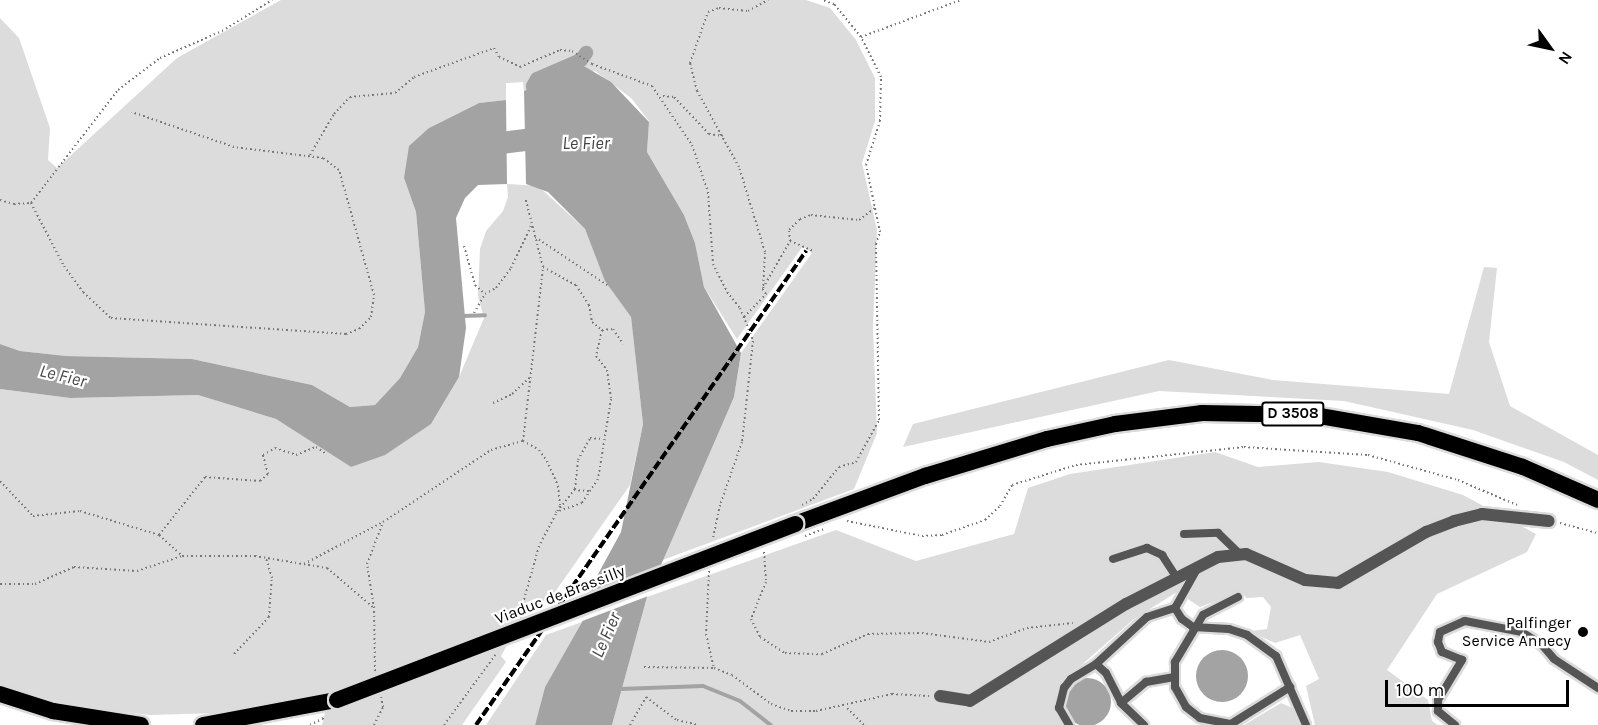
<!DOCTYPE html>
<style>
body{margin:0}
#map{position:relative;width:1598px;height:725px;overflow:hidden;background:#fff;font-family:Karla,sans-serif}
div>[style]{position:absolute}
.green>*{inset:0;background:#dcdcdc}
.water>*{inset:0;background:#a3a3a3}
.round{border-radius:50%}
.pier>*{inset:0;background:#fff}
.stream>*{height:4px;margin:-2px;padding:0 2px;transform-origin:2px;border-radius:2px;background:#a3a3a3}
.canal>*{height:14px;margin:-7px;padding:0 7px;transform-origin:7px;border-radius:7px;background:#a3a3a3}
.river>*{height:22px;margin:-11px;padding:0 11px;transform-origin:11px;border-radius:11px;background:#a3a3a3}
.path>*{height:2px;margin-top:-1px;transform-origin:0;background:repeating-linear-gradient(90deg,#777 0 1.5px,transparent 0 4.5px)}
.roads{filter:drop-shadow(2px 0 #dbdbdb) drop-shadow(-2px 0 #dbdbdb) drop-shadow(0 2px #dbdbdb) drop-shadow(0 -2px #dbdbdb)}
.service>*{height:8px;margin:-4px;padding:0 4px;transform-origin:4px;border-radius:4px;background:#555}
.minor>*{height:12px;margin:-6px;padding:0 6px;transform-origin:6px;border-radius:6px;background:#555}
.trunk>*{height:16px;margin:-8px;padding:0 8px;transform-origin:8px;border-radius:8px;background:#000}
.rail>*{height:4px;margin-top:-2px;transform-origin:0;background:repeating-linear-gradient(90deg,#000 0 9px,transparent 0 12px)}
.bridges{filter:drop-shadow(2px 0 #dbdbdb) drop-shadow(-2px 0 #dbdbdb) drop-shadow(0 2px #dbdbdb) drop-shadow(0 -2px #dbdbdb)}
.trunk-bridge>*{height:16px;margin:-8px;padding:0 8px;transform-origin:8px;border-radius:8px;background:#000}
.dots>*{width:16px;height:16px;translate:-50% -50%;box-sizing:border-box;border:3px solid #fff;border-radius:50%}
span{translate:-50% -50%;white-space:nowrap;text-align:center;line-height:1.15;-webkit-text-stroke:4.5px #fff;paint-order:stroke}
.shield-label span{padding:2px 4px;background:#fff;border:2px solid;border-radius:4px;-webkit-text-stroke-width:0}
.shield-label{font-size:15px;color:#000;font-weight:700}
.street-label{font-size:16px;color:#000}
.poi-label{font-size:16px;color:#000}
.right{translate:-100% -50%;text-align:right}
.water-label{font-size:18px;color:#444;font-style:italic}
.north{position:absolute;left:1520px;top:18px;width:60px;height:60px;-webkit-text-stroke:4px #fff;paint-order:stroke;rotate:123deg;font-size:16px;font-weight:700;line-height:24px;text-align:center;color:#000}
.north::after{content:'';display:block;margin:auto;width:21px;height:27px;background:#000;clip-path:polygon(50% 0,100% 100%,50% 72%,0 100%)}
.scale{position:absolute;left:1385px;top:680px;width:184px;height:27px;box-sizing:border-box;border:3px solid #000;border-top:0;padding-left:8px;font-size:18px;line-height:21px;white-space:nowrap;color:#000;-webkit-text-stroke:4px #fff;paint-order:stroke}
</style>
<div id="map">
<div class="green">
<i style="clip-path:polygon(281px 0,806px 0,830px 8px,856px 40px,875px 78px,875px 121px,862px 163px,877px 230px,873px 328px,877px 433px,854px 489px,660px 561px,734px 397px,741px 353px,812px 253px,803px 246px,737px 339px,704px 287px,695px 243px,684px 215px,647px 152px,649px 121px,631px 98px,595px 71px,544px 81px,524px 91px,523px 82px,506px 83px,506px 100px,479px 103px,429px 128px,404px 178px,416px 212px,425px 312px,418px 347px,400px 378px,375px 405px,350px 407px,312px 385px,192px 359px,66px 356px,20px 351px,0 344px,0 18px,19px 38px,50px 128px,48px 160px,57px 168px,177px 58px)"></i>
<i style="clip-path:polygon(507px 184px,538px 186px,585px 229px,605px 280px,631px 317px,643px 424px,630px 485px,548px 602px,533px 599px,501px 656px,506px 662px,462px 725px,322px 725px,330px 692px,254px 712px,150px 715px,72px 706px,12px 692px,0 685px,0 389px,70px 398px,198px 395px,276px 419px,351px 467px,431px 424px,459px 377px,484px 318px,478px 296px,480px 249px,486px 231px,503px 211px,508px 197px)"></i>
<i style="clip-path:polygon(1484px 267px,1497px 268px,1489px 342px,1510px 406px,1598px 455px,1598px 480px,1564px 462px,1473px 430px,1344px 401px,1159px 391px,903px 447px,913px 424px,1169px 360px,1273px 380px,1449px 394px)"></i>
<i style="clip-path:polygon(1215px 452px,1258px 467px,1319px 462px,1388px 472px,1463px 495px,1536px 534px,1527px 552px,1437px 594px,1387px 670px,1428px 700px,1432px 721px,1438px 725px,1315px 725px,1306px 686px,1319px 679px,1300px 635px,1275px 643px,1253px 633px,1250px 631px,1267px 629px,1271px 607px,1263px 597px,1246px 598px,1242px 591px,1200px 607px,1177px 592px,1134px 619px,1061px 683px,1053px 708px,1062px 725px,612px 725px,647px 597px,836px 530px,916px 561px,1014px 534px,1028px 488px,1070px 474px)"></i>
<i style="clip-path:polygon(582px 622px,545px 687px,535px 725px,486px 725px,546px 635px)"></i>
<i style="clip-path:polygon(1281px 703px,1297px 710px,1303px 725px,1244px 725px)"></i>
</div>
<div class="water">
<i style="clip-path:polygon(582px 65px,611px 82px,649px 122px,647px 152px,684px 215px,695px 243px,704px 287px,741px 353px,734px 397px,647px 597px,612px 725px,535px 725px,545px 687px,582px 622px,591px 587px,621px 532px,643px 424px,631px 317px,605px 281px,585px 229px,548px 192px,526px 184px,524px 91px)"></i>
<i style="clip-path:polygon(506px 100px,507px 184px,478px 185px,465px 198px,456px 218px,466px 328px,459px 377px,431px 424px,385px 455px,351px 467px,276px 419px,198px 395px,70px 398px,0 389px,0 344px,20px 351px,66px 356px,192px 359px,312px 385px,350px 407px,375px 405px,400px 378px,418px 347px,425px 312px,416px 212px,404px 178px,409px 146px,429px 128px,479px 103px)"></i>
<i class="round" style="left:1196px;top:650px;width:52px;height:52px"></i>
<i class="round" style="left:1063px;top:678px;width:48px;height:48px"></i>
</div>
<div class="pier">
<i style="clip-path:polygon(661px 566px,651px 595px,577px 623px,586px 595px)"></i>
</div>
<div class="stream">
<i style="left:462px;top:316px;width:23px;rotate:-2deg"></i>
<i style="left:620px;top:689px;width:83px;rotate:-2.1deg"></i>
<i style="left:703px;top:686px;width:40px;rotate:22deg"></i>
<i style="left:740px;top:701px;width:39px;rotate:38deg"></i>
</div>
<div class="canal">
<i style="left:536px;top:103px;width:17px;rotate:-100deg"></i>
<i style="left:533px;top:86px;width:8px;rotate:-60deg"></i>
<i style="left:537px;top:79px;width:48px;rotate:-23.4deg"></i>
<i style="left:581px;top:60px;width:9px;rotate:-54deg"></i>
</div>
<div class="river">
<i style="left:478px;top:146px;width:64px;rotate:-7.2deg"></i>
<i style="left:541px;top:138px;width:14px;rotate:8deg"></i>
</div>
<div class="path">
<i style="left:861px;top:37px;width:107px;rotate:-20.3deg"></i>
<i style="left:663px;top:96px;width:11px;rotate:5deg"></i>
<i style="left:674px;top:97px;width:51px;rotate:46.6deg"></i>
<i style="left:709px;top:134px;width:14px;rotate:8deg"></i>
<i style="left:310px;top:155px;width:48px;rotate:-59.7deg"></i>
<i style="left:334px;top:114px;width:23px;rotate:-47deg"></i>
<i style="left:350px;top:97px;width:45px;rotate:-5.1deg"></i>
<i style="left:395px;top:93px;width:25px;rotate:-40deg"></i>
<i style="left:414px;top:77px;width:85px;rotate:-19.9deg"></i>
<i style="left:494px;top:48px;width:10px;rotate:61deg"></i>
<i style="left:499px;top:57px;width:23px;rotate:25deg"></i>
<i style="left:520px;top:67px;width:43px;rotate:-23deg"></i>
<i style="left:560px;top:50px;width:12px;rotate:5deg"></i>
<i style="left:572px;top:51px;width:24px;rotate:33deg"></i>
<i style="left:592px;top:64px;width:64px;rotate:20.1deg"></i>
<i style="left:652px;top:86px;width:71px;rotate:55.9deg"></i>
<i style="left:692px;top:145px;width:50px;rotate:71.2deg"></i>
<i style="left:708px;top:192px;width:72px;rotate:86deg"></i>
<i style="left:713px;top:264px;width:31px;rotate:63deg"></i>
<i style="left:727px;top:292px;width:21px;rotate:51deg"></i>
<i style="left:740px;top:308px;width:35px;rotate:68deg"></i>
<i style="left:753px;top:341px;width:102px;rotate:96.2deg"></i>
<i style="left:742px;top:442px;width:67px;rotate:109.2deg"></i>
<i style="left:720px;top:505px;width:35px;rotate:102deg"></i>
<i style="left:0;top:200px;width:15px;rotate:16deg"></i>
<i style="left:14px;top:204px;width:17px;rotate:-3deg"></i>
<i style="left:31px;top:203px;width:143px;rotate:-52.4deg"></i>
<i style="left:118px;top:90px;width:53px;rotate:-37.3deg"></i>
<i style="left:160px;top:58px;width:68px;rotate:-23.5deg"></i>
<i style="left:222px;top:31px;width:59px;rotate:-31.8deg"></i>
<i style="left:31px;top:203px;width:71px;rotate:62.4deg"></i>
<i style="left:64px;top:266px;width:32px;rotate:54deg"></i>
<i style="left:83px;top:292px;width:38px;rotate:43deg"></i>
<i style="left:111px;top:318px;width:236px;rotate:3.9deg"></i>
<i style="left:346px;top:334px;width:14px;rotate:-21deg"></i>
<i style="left:359px;top:329px;width:17px;rotate:-45deg"></i>
<i style="left:371px;top:317px;width:22px;rotate:-82deg"></i>
<i style="left:374px;top:295px;width:130px;rotate:-105.6deg"></i>
<i style="left:339px;top:170px;width:20px;rotate:-143deg"></i>
<i style="left:323px;top:158px;width:90px;rotate:-173deg"></i>
<i style="left:234px;top:147px;width:108px;rotate:-161.1deg"></i>
<i style="left:535px;top:237px;width:87px;rotate:33.7deg"></i>
<i style="left:790px;top:241px;width:25px;rotate:23deg"></i>
<i style="left:464px;top:246px;width:41px;rotate:74.2deg"></i>
<i style="left:475px;top:285px;width:13px;rotate:42deg"></i>
<i style="left:485px;top:294px;width:13px;rotate:-29deg"></i>
<i style="left:496px;top:288px;width:25px;rotate:-53deg"></i>
<i style="left:511px;top:268px;width:49px;rotate:-64.5deg"></i>
<i style="left:543px;top:267px;width:38px;rotate:29deg"></i>
<i style="left:576px;top:285px;width:24px;rotate:57deg"></i>
<i style="left:589px;top:305px;width:17px;rotate:80deg"></i>
<i style="left:592px;top:322px;width:13px;rotate:39deg"></i>
<i style="left:602px;top:330px;width:27px;rotate:103deg"></i>
<i style="left:596px;top:356px;width:18px;rotate:52deg"></i>
<i style="left:607px;top:370px;width:29px;rotate:82deg"></i>
<i style="left:611px;top:399px;width:81px;rotate:99.2deg"></i>
<i style="left:598px;top:479px;width:29px;rotate:124deg"></i>
<i style="left:582px;top:503px;width:28px;rotate:161deg"></i>
<i style="left:763px;top:288px;width:54px;rotate:-60.1deg"></i>
<i style="left:790px;top:241px;width:11px;rotate:-95deg"></i>
<i style="left:789px;top:230px;width:16px;rotate:-45deg"></i>
<i style="left:800px;top:219px;width:12px;rotate:-20deg"></i>
<i style="left:811px;top:215px;width:48px;rotate:5.9deg"></i>
<i style="left:859px;top:220px;width:21px;rotate:-37deg"></i>
<i style="left:474px;top:313px;width:22px;rotate:-60deg"></i>
<i style="left:744px;top:317px;width:32px;rotate:-46deg"></i>
<i style="left:766px;top:294px;width:5px;rotate:-127deg"></i>
<i style="left:763px;top:290px;width:38px;rotate:-87deg"></i>
<i style="left:765px;top:252px;width:89px;rotate:-107deg"></i>
<i style="left:739px;top:167px;width:87px;rotate:-118.9deg"></i>
<i style="left:697px;top:91px;width:29px;rotate:-104deg"></i>
<i style="left:690px;top:63px;width:54px;rotate:-70.6deg"></i>
<i style="left:708px;top:12px;width:12px;rotate:-20deg"></i>
<i style="left:719px;top:8px;width:29px;rotate:6deg"></i>
<i style="left:748px;top:11px;width:23px;rotate:-29deg"></i>
<i style="left:602px;top:330px;width:11px;rotate:-5deg"></i>
<i style="left:613px;top:329px;width:18px;rotate:56deg"></i>
<i style="left:493px;top:403px;width:21px;rotate:-25deg"></i>
<i style="left:512px;top:394px;width:25px;rotate:-43deg"></i>
<i style="left:523px;top:441px;width:175px;rotate:-83.4deg"></i>
<i style="left:543px;top:267px;width:72px;rotate:-104.4deg"></i>
<i style="left:0;top:481px;width:48px;rotate:46.7deg"></i>
<i style="left:33px;top:516px;width:47px;rotate:-6.1deg"></i>
<i style="left:80px;top:511px;width:83px;rotate:16.9deg"></i>
<i style="left:159px;top:535px;width:31px;rotate:42deg"></i>
<i style="left:574px;top:490px;width:15px;rotate:4deg"></i>
<i style="left:802px;top:505px;width:13px;rotate:-29deg"></i>
<i style="left:813px;top:499px;width:41px;rotate:-50.9deg"></i>
<i style="left:839px;top:467px;width:18px;rotate:-16deg"></i>
<i style="left:856px;top:462px;width:48px;rotate:-61.3deg"></i>
<i style="left:879px;top:420px;width:176px;rotate:-91deg"></i>
<i style="left:876px;top:244px;width:13px;rotate:-72deg"></i>
<i style="left:880px;top:232px;width:68px;rotate:-101.8deg"></i>
<i style="left:866px;top:165px;width:46px;rotate:-72.3deg"></i>
<i style="left:880px;top:121px;width:44px;rotate:-88.7deg"></i>
<i style="left:881px;top:77px;width:45px;rotate:-116.6deg"></i>
<i style="left:861px;top:37px;width:43px;rotate:-129.3deg"></i>
<i style="left:834px;top:4px;width:13px;rotate:-162deg"></i>
<i style="left:560px;top:508px;width:24px;rotate:-52deg"></i>
<i style="left:575px;top:489px;width:29px;rotate:-84deg"></i>
<i style="left:578px;top:460px;width:25px;rotate:-61deg"></i>
<i style="left:590px;top:438px;width:12px;rotate:5deg"></i>
<i style="left:847px;top:521px;width:76px;rotate:11.3deg"></i>
<i style="left:922px;top:536px;width:20px;rotate:-3deg"></i>
<i style="left:942px;top:535px;width:46px;rotate:-19.2deg"></i>
<i style="left:985px;top:520px;width:21px;rotate:-43deg"></i>
<i style="left:1000px;top:506px;width:24px;rotate:-60deg"></i>
<i style="left:1012px;top:485px;width:67px;rotate:-17.4deg"></i>
<i style="left:1076px;top:465px;width:169px;rotate:-6.1deg"></i>
<i style="left:1244px;top:447px;width:124px;rotate:3.7deg"></i>
<i style="left:1368px;top:455px;width:93px;rotate:15.5deg"></i>
<i style="left:1458px;top:480px;width:64px;rotate:23deg"></i>
<i style="left:1560px;top:523px;width:39px;rotate:15deg"></i>
<i style="left:159px;top:535px;width:74px;rotate:-51.6deg"></i>
<i style="left:205px;top:477px;width:55px;rotate:4.2deg"></i>
<i style="left:260px;top:481px;width:11px;rotate:-41deg"></i>
<i style="left:268px;top:474px;width:20px;rotate:-105deg"></i>
<i style="left:263px;top:455px;width:14px;rotate:-30deg"></i>
<i style="left:275px;top:448px;width:22px;rotate:18deg"></i>
<i style="left:296px;top:455px;width:22px;rotate:-22deg"></i>
<i style="left:316px;top:447px;width:11px;rotate:34deg"></i>
<i style="left:805px;top:536px;width:20px;rotate:-20deg"></i>
<i style="left:764px;top:552px;width:30px;rotate:86deg"></i>
<i style="left:766px;top:582px;width:40px;rotate:112deg"></i>
<i style="left:751px;top:619px;width:20px;rotate:63deg"></i>
<i style="left:760px;top:637px;width:30px;rotate:33deg"></i>
<i style="left:785px;top:653px;width:37px;rotate:2deg"></i>
<i style="left:822px;top:654px;width:50px;rotate:-23.5deg"></i>
<i style="left:868px;top:634px;width:54px;rotate:-1.1deg"></i>
<i style="left:922px;top:633px;width:68px;rotate:7.7deg"></i>
<i style="left:989px;top:642px;width:40px;rotate:-20.2deg"></i>
<i style="left:1027px;top:628px;width:46px;rotate:-6.2deg"></i>
<i style="left:304px;top:564px;width:89px;rotate:-28deg"></i>
<i style="left:709px;top:571px;width:63px;rotate:92.7deg"></i>
<i style="left:706px;top:634px;width:35px;rotate:77deg"></i>
<i style="left:714px;top:668px;width:19px;rotate:21deg"></i>
<i style="left:732px;top:675px;width:49px;rotate:36.6deg"></i>
<i style="left:771px;top:704px;width:21px;rotate:19deg"></i>
<i style="left:791px;top:711px;width:25px"></i>
<i style="left:816px;top:711px;width:78px;rotate:-12.6deg"></i>
<i style="left:892px;top:694px;width:37px;rotate:3deg"></i>
<i style="left:0;top:584px;width:35px"></i>
<i style="left:35px;top:584px;width:43px;rotate:-23.6deg"></i>
<i style="left:74px;top:567px;width:63px;rotate:3.6deg"></i>
<i style="left:137px;top:571px;width:47px;rotate:-18.4deg"></i>
<i style="left:182px;top:556px;width:73px"></i>
<i style="left:255px;top:556px;width:73px;rotate:9.5deg"></i>
<i style="left:327px;top:568px;width:62px;rotate:40.4deg"></i>
<i style="left:234px;top:654px;width:51px;rotate:-46.6deg"></i>
<i style="left:269px;top:617px;width:39px;rotate:-86deg"></i>
<i style="left:272px;top:578px;width:21px;rotate:-107deg"></i>
<i style="left:644px;top:667px;width:70px;rotate:0.8deg"></i>
<i style="left:375px;top:671px;width:63px;rotate:-90.9deg"></i>
<i style="left:374px;top:608px;width:45px;rotate:-99deg"></i>
<i style="left:367px;top:564px;width:45px;rotate:-69.1deg"></i>
<i style="left:383px;top:522px;width:130px;rotate:-33.7deg"></i>
<i style="left:491px;top:450px;width:33px;rotate:-16deg"></i>
<i style="left:523px;top:441px;width:18px;rotate:29deg"></i>
<i style="left:539px;top:450px;width:14px;rotate:54deg"></i>
<i style="left:547px;top:461px;width:27px;rotate:66deg"></i>
<i style="left:558px;top:486px;width:20px;rotate:84deg"></i>
<i style="left:560px;top:506px;width:45px;rotate:117.7deg"></i>
<i style="left:539px;top:546px;width:71px;rotate:105.6deg"></i>
<i style="left:847px;top:708px;width:24px;rotate:45deg"></i>
<i style="left:310px;top:725px;width:16px;rotate:-27deg"></i>
<i style="left:374px;top:725px;width:20px;rotate:-63deg"></i>
<i style="left:383px;top:707px;width:10px;rotate:-101deg"></i>
<i style="left:444px;top:725px;width:88px;rotate:-53.8deg"></i>
<i style="left:630px;top:725px;width:32px;rotate:-60deg"></i>
<i style="left:646px;top:697px;width:39px;rotate:37deg"></i>
<i style="left:677px;top:720px;width:22px;rotate:13deg"></i>
</div>
<div class="roads">
<div class="service">
<i style="left:1184px;top:534px;width:34px;rotate:-2deg"></i>
<i style="left:1218px;top:533px;width:30px;rotate:44deg"></i>
<i style="left:1113px;top:559px;width:36px;rotate:-18deg"></i>
<i style="left:1147px;top:548px;width:17px;rotate:25deg"></i>
<i style="left:1162px;top:555px;width:27px;rotate:57deg"></i>
<i style="left:1197px;top:569px;width:45px;rotate:119.4deg"></i>
<i style="left:1175px;top:608px;width:13px;rotate:58deg"></i>
<i style="left:1182px;top:619px;width:14px;rotate:36deg"></i>
<i style="left:1193px;top:627px;width:36px;rotate:3deg"></i>
<i style="left:1229px;top:629px;width:19px;rotate:18deg"></i>
<i style="left:1247px;top:635px;width:36px;rotate:36deg"></i>
<i style="left:1276px;top:656px;width:75px;rotate:66.5deg"></i>
<i style="left:1238px;top:597px;width:39px;rotate:153deg"></i>
<i style="left:1203px;top:615px;width:55px;rotate:120.8deg"></i>
<i style="left:1175px;top:662px;width:25px;rotate:90deg"></i>
<i style="left:1175px;top:687px;width:23px;rotate:61deg"></i>
<i style="left:1186px;top:707px;width:18px;rotate:38deg"></i>
<i style="left:1200px;top:718px;width:32px;rotate:11deg"></i>
<i style="left:1231px;top:724px;width:70px;rotate:-32.1deg"></i>
<i style="left:1096px;top:664px;width:13px;rotate:42deg"></i>
<i style="left:1106px;top:673px;width:34px;rotate:63deg"></i>
<i style="left:1121px;top:703px;width:32px;rotate:44deg"></i>
<i style="left:1121px;top:703px;width:33px;rotate:-40deg"></i>
<i style="left:1146px;top:682px;width:29px;rotate:-10deg"></i>
<i style="left:1069px;top:725px;width:20px;rotate:-120deg"></i>
<i style="left:1059px;top:708px;width:21px;rotate:-76deg"></i>
<i style="left:1064px;top:688px;width:11px;rotate:-52deg"></i>
<i style="left:1071px;top:679px;width:29px;rotate:-31deg"></i>
<i style="left:1096px;top:664px;width:69px;rotate:-42.7deg"></i>
<i style="left:1147px;top:617px;width:29px;rotate:-18deg"></i>
<i style="left:1455px;top:725px;width:22px;rotate:-141deg"></i>
<i style="left:1438px;top:711px;width:11px;rotate:-90deg"></i>
<i style="left:1438px;top:700px;width:47px;rotate:-59deg"></i>
<i style="left:1462px;top:660px;width:22px;rotate:-158deg"></i>
<i style="left:1442px;top:652px;width:11px;rotate:-112deg"></i>
<i style="left:1438px;top:642px;width:10px;rotate:-79deg"></i>
<i style="left:1440px;top:632px;width:27px;rotate:-24deg"></i>
<i style="left:1465px;top:621px;width:58px;rotate:10.9deg"></i>
<i style="left:1522px;top:632px;width:24px;rotate:33deg"></i>
<i style="left:1542px;top:645px;width:18px;rotate:49deg"></i>
<i style="left:1554px;top:659px;width:53px;rotate:33.4deg"></i>
</div>
<div class="minor">
<i style="left:940px;top:696px;width:30px;rotate:9deg"></i>
<i style="left:970px;top:701px;width:184px;rotate:-31.9deg"></i>
<i style="left:1126px;top:604px;width:103px;rotate:-27.1deg"></i>
<i style="left:1218px;top:557px;width:28px;rotate:-6deg"></i>
<i style="left:1246px;top:554px;width:64px;rotate:23.8deg"></i>
<i style="left:1305px;top:580px;width:33px;rotate:5deg"></i>
<i style="left:1338px;top:583px;width:102px;rotate:-30.1deg"></i>
<i style="left:1426px;top:532px;width:30px;rotate:-21deg"></i>
<i style="left:1454px;top:521px;width:29px;rotate:-14deg"></i>
<i style="left:1482px;top:514px;width:67px;rotate:6deg"></i>
</div>
<div class="trunk">
<i style="left:795px;top:524px;width:139px;rotate:-20.3deg"></i>
<i style="left:925px;top:476px;width:127px;rotate:-16.9deg"></i>
<i style="left:1047px;top:439px;width:70px;rotate:-12.4deg"></i>
<i style="left:1115px;top:424px;width:88px;rotate:-7.2deg"></i>
<i style="left:1202px;top:413px;width:112px;rotate:1deg"></i>
<i style="left:1314px;top:415px;width:106px;rotate:9.8deg"></i>
<i style="left:1418px;top:433px;width:110px;rotate:17.9deg"></i>
<i style="left:1523px;top:467px;width:82px;rotate:23.7deg"></i>
<i style="left:0;top:694px;width:56px;rotate:17.8deg"></i>
<i style="left:53px;top:711px;width:89px;rotate:9deg"></i>
<i style="left:203px;top:725px;width:136px;rotate:-10.6deg"></i>
</div>
</div>
<div class="rail">
<i style="left:476px;top:725px;width:578px;rotate:-55.15deg"></i>
</div>
<div class="bridges">
<div class="trunk-bridge">
<i style="left:337px;top:700px;width:491px;rotate:-21deg"></i>
</div>
</div>
<div class="dots">
<i style="left:1583px;top:632px;background:#000"></i>
</div>
<div class="shield-label">
<span style="left:1293px;top:414px">D 3508</span>
</div>
<div class="street-label">
<span style="left:560px;top:595px;rotate:-21deg">Viaduc de Brassilly</span>
</div>
<div class="poi-label">
<span class="right" style="left:1571px;top:632px">Palfinger<br>Service Annecy</span>
</div>
<div class="water-label">
<span style="left:586px;top:143px">Le Fier</span>
<span style="left:63px;top:376px;rotate:14deg">Le Fier</span>
<span style="left:606px;top:635px;rotate:-66deg">Le Fier</span>
</div>
<div class="north">N</div>
<div class="scale">100 m</div>
</div>
